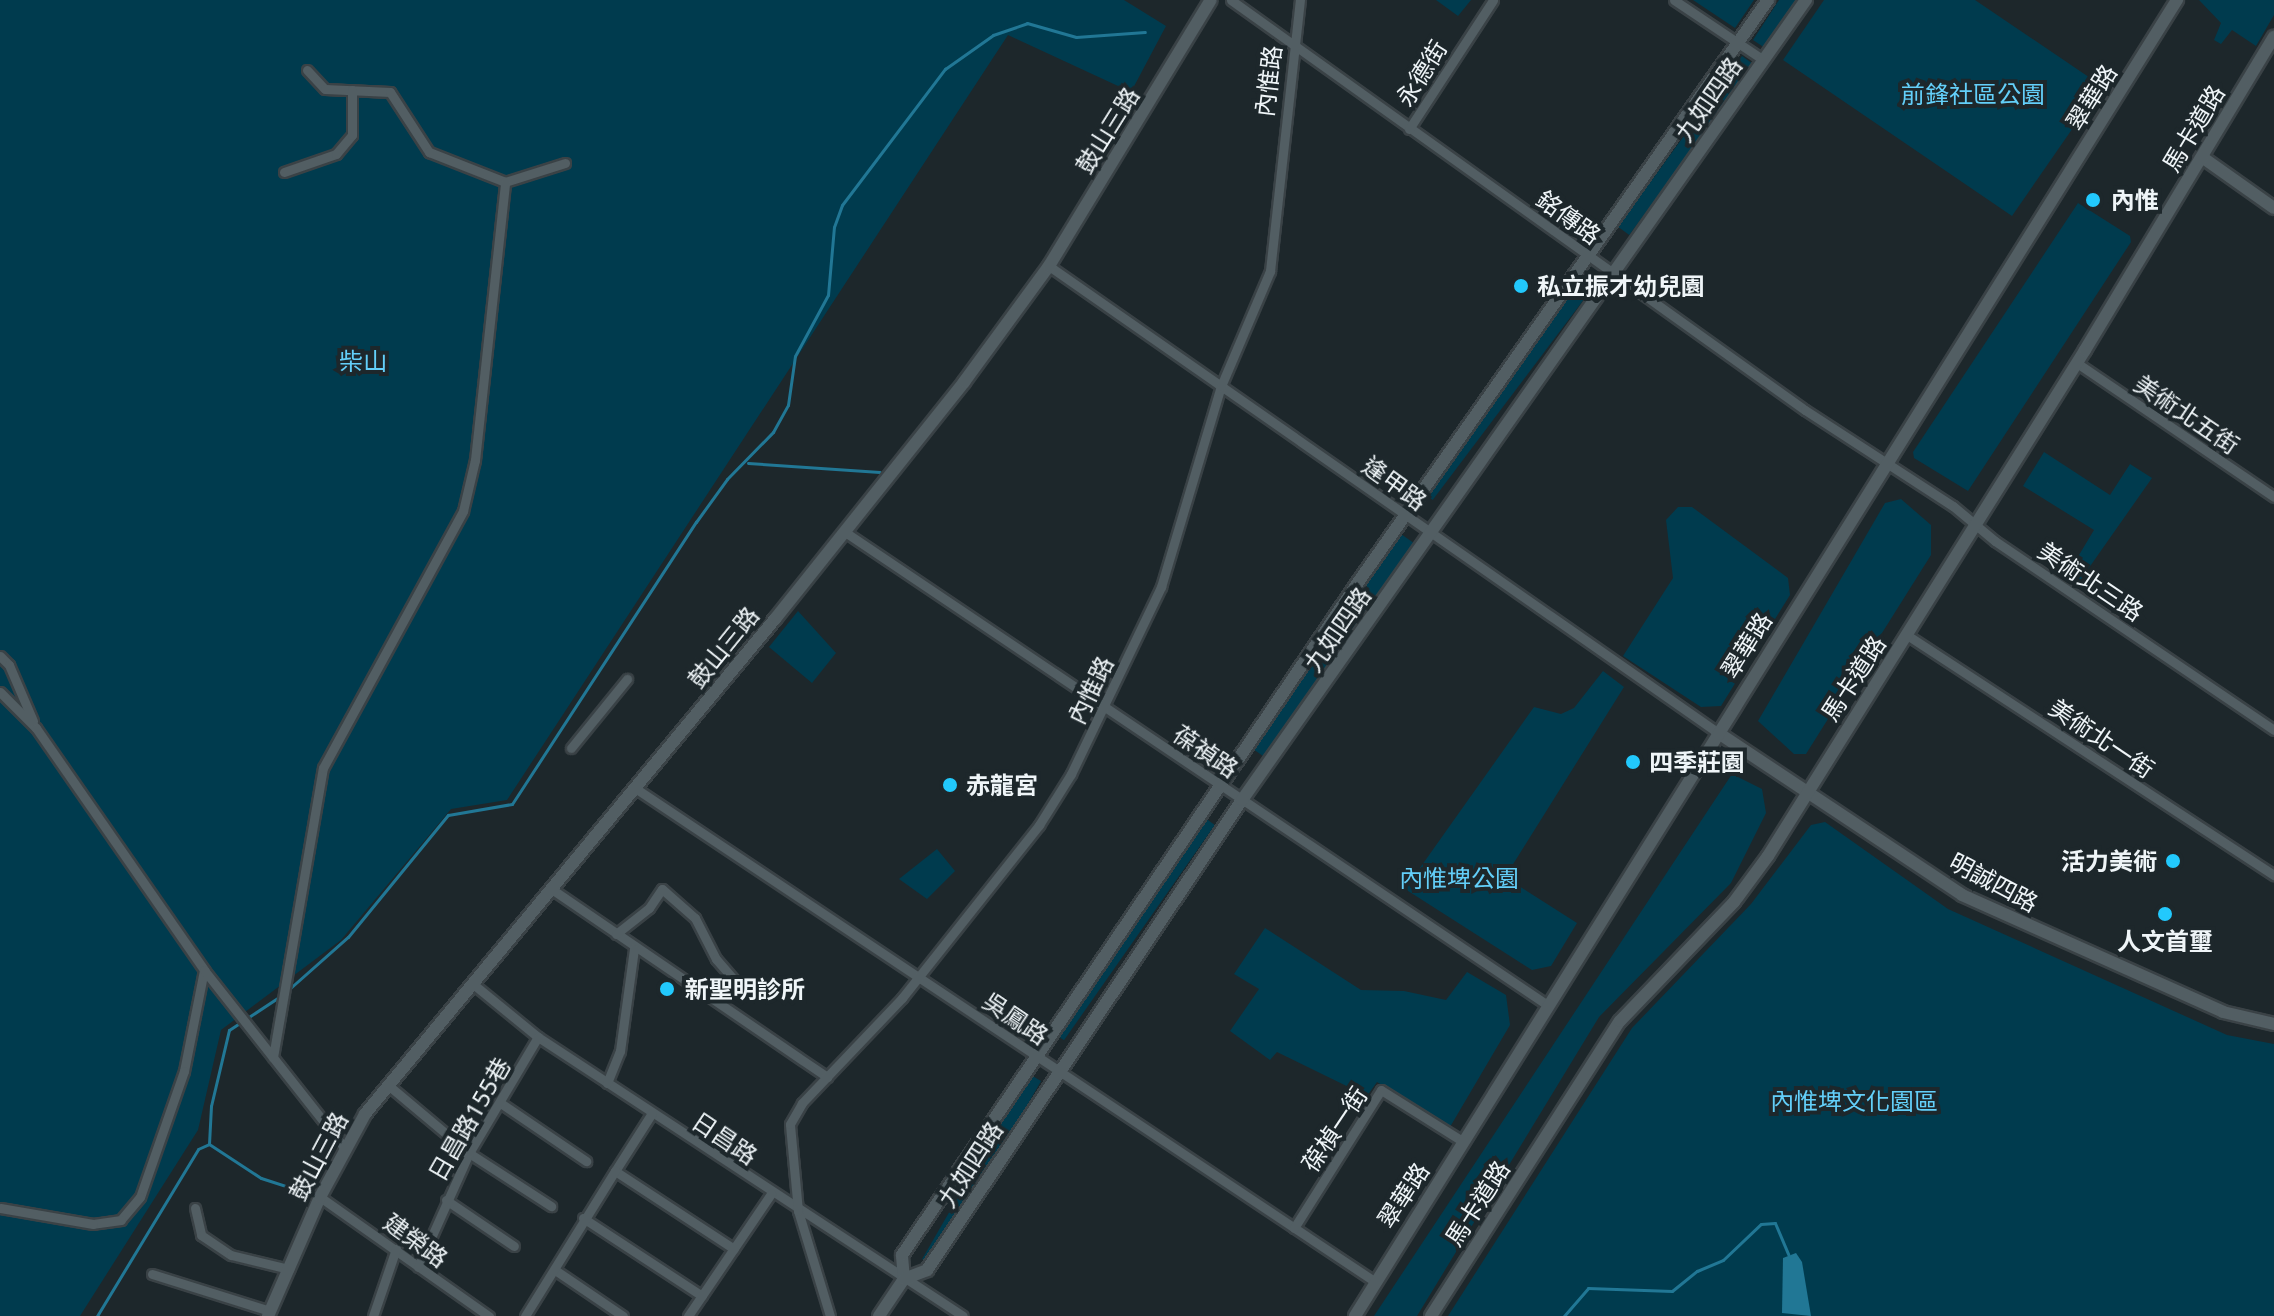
<!DOCTYPE html>
<meta charset="utf-8">
<style>
body{margin:0}
#map{position:relative;width:2274px;height:1316px;overflow:hidden;background:#1d272b;font-family:"Noto Sans","Noto Sans TC",sans-serif}
div>[style]{position:absolute}
.green>*{inset:0;background:#003b4e;transform-origin:0 0}
.water>*{inset:0;background:#217795}
.stream>*{height:3px;margin:-1.5px;padding:0 1.5px;transform-origin:1.5px;border-radius:1.5px;background:#217795}
.roads{filter:drop-shadow(2px 0 #3a4246) drop-shadow(-2px 0 #3a4246) drop-shadow(0 2px #3a4246) drop-shadow(0 -2px #3a4246)}
.street>*{height:9px;margin:-4.5px;padding:0 4.5px;transform-origin:4.5px;border-radius:4.5px;background:#525e63}
.secondary>*{height:12px;margin:-6px;padding:0 6px;transform-origin:6px;border-radius:6px;background:#525e63}
.dots>*{width:22px;height:22px;translate:-50% -50%;box-sizing:border-box;border:4px solid #1d272b;border-radius:50%}
span{translate:-50% -50%;white-space:nowrap;text-align:center;line-height:1.15;-webkit-text-stroke:8px #1d272b;paint-order:stroke}
.street-label{font-size:24px;color:#eff5f8}
.park-label{font-size:24px;color:#63cff9}
.poi-label{font-size:24px;color:#eff5f8;font-weight:700}
.left{translate:0 -50%;text-align:left}
.right{translate:-100% -50%;text-align:right}
</style>
<div id="map">
<div class="green">
<i style="clip-path:polygon(0 0,1124px 0,1166px 26px,1131px 92px,1008px 35px,507px 800px,451px 809px,341px 940px,221px 1030px,198px 1130px,80px 1316px,0 1316px)"></i>
<i style="clip-path:polygon(1436px 0,1471px 0,1458px 16px)"></i>
<i style="clip-path:polygon(1693px 0,1754px 0,1735px 28px)"></i>
<i style="clip-path:polygon(1779px 0,1796px 0,1765px 48px,1753px 40px)"></i>
<i style="clip-path:polygon(1824px 0,1975px 0,2102px 86px,2012px 216px,1783px 60px)"></i>
<i style="clip-path:polygon(2199px 0,2274px 0,2274px 15px,2256px 46px,2232px 30px,2221px 44px,2214px 40px,2221px 23px)"></i>
<i style="left:1742px;top:56px;width:14px;height:211px;rotate:36deg"></i>
<i style="clip-path:polygon(2078px 203px,2130px 236px,2131px 242px,1968px 491px,1914px 458px,1913px 452px)"></i>
<i style="left:1579px;top:281px;width:15px;height:263px;rotate:37deg"></i>
<i style="clip-path:polygon(2044px 452px,2110px 495px,2130px 464px,2152px 478px,2079px 582px,2067px 575px,2094px 530px,2023px 486px)"></i>
<i style="clip-path:polygon(1901px 499px,1931px 525px,1931px 555px,1806px 754px,1794px 754px,1758px 721px,1885px 503px)"></i>
<i style="clip-path:polygon(1678px 507px,1692px 507px,1788px 578px,1790px 595px,1721px 706px,1701px 707px,1623px 656px,1673px 578px,1666px 520px)"></i>
<i style="left:1401px;top:534px;width:16px;height:261px;rotate:35deg"></i>
<i style="clip-path:polygon(798px 611px,836px 653px,812px 683px,769px 647px)"></i>
<i style="clip-path:polygon(1603px 671px,1624px 687px,1505px 877px,1577px 923px,1551px 966px,1532px 970px,1405px 889px,1534px 707px,1561px 714px,1574px 708px)"></i>
<i style="clip-path:polygon(1732px 774px,1762px 789px,1766px 813px,1731px 883px,1599px 1017px,1417px 1316px,1374px 1316px)"></i>
<i style="left:1205px;top:818px;width:12px;height:263px;rotate:35deg"></i>
<i style="clip-path:polygon(1825px 822px,1948px 909px,2227px 1035px,2274px 1044px,2274px 1316px,1448px 1316px,1632px 1028px,1751px 904px,1811px 825px)"></i>
<i style="clip-path:polygon(937px 849px,955px 871px,927px 899px,899px 879px)"></i>
<i style="clip-path:polygon(1265px 928px,1361px 990px,1404px 991px,1446px 1000px,1467px 972px,1506px 995px,1510px 1025px,1450px 1127px,1377px 1082px,1367px 1096px,1277px 1052px,1270px 1060px,1230px 1031px,1259px 989px,1234px 974px)"></i>
<i style="left:1029px;top:1074px;width:14px;height:214px;rotate:30deg"></i>
</div>
<div class="water">
<i style="clip-path:polygon(1796px 1253px,1802px 1262px,1811px 1316px,1782px 1313px,1783px 1258px)"></i>
</div>
<div class="stream">
<i style="left:748px;top:463px;width:132px;rotate:3.9deg"></i>
<i style="left:288px;top:990px;width:80px;rotate:-41.5deg"></i>
<i style="left:348px;top:937px;width:158px;rotate:-50.7deg"></i>
<i style="left:448px;top:815px;width:65px;rotate:-9.8deg"></i>
<i style="left:512px;top:804px;width:337px;rotate:-56.9deg"></i>
<i style="left:696px;top:522px;width:53px;rotate:-54.2deg"></i>
<i style="left:727px;top:479px;width:66px;rotate:-45.6deg"></i>
<i style="left:773px;top:432px;width:31px;rotate:-61deg"></i>
<i style="left:788px;top:405px;width:49px;rotate:-81.9deg"></i>
<i style="left:795px;top:356px;width:69px;rotate:-61.6deg"></i>
<i style="left:828px;top:295px;width:68px;rotate:-85deg"></i>
<i style="left:834px;top:227px;width:23px;rotate:-70deg"></i>
<i style="left:842px;top:205px;width:171px;rotate:-52.9deg"></i>
<i style="left:945px;top:69px;width:59px;rotate:-35.3deg"></i>
<i style="left:993px;top:35px;width:36px;rotate:-19deg"></i>
<i style="left:1027px;top:23px;width:51px;rotate:15.9deg"></i>
<i style="left:1076px;top:37px;width:69px;rotate:-4.1deg"></i>
<i style="left:209px;top:1144px;width:62px;rotate:33.2deg"></i>
<i style="left:261px;top:1178px;width:45px;rotate:18deg"></i>
<i style="left:97px;top:1316px;width:195px;rotate:-58.8deg"></i>
<i style="left:198px;top:1149px;width:12px;rotate:-24deg"></i>
<i style="left:209px;top:1144px;width:38px;rotate:-87deg"></i>
<i style="left:211px;top:1106px;width:78px;rotate:-76.7deg"></i>
<i style="left:229px;top:1030px;width:64px;rotate:-33.4deg"></i>
<i style="left:1564px;top:1316px;width:37px;rotate:-49deg"></i>
<i style="left:1588px;top:1288px;width:84px;rotate:2deg"></i>
<i style="left:1672px;top:1291px;width:32px;rotate:-39deg"></i>
<i style="left:1697px;top:1271px;width:28px;rotate:-23deg"></i>
<i style="left:1723px;top:1260px;width:52px;rotate:-43.5deg"></i>
<i style="left:1761px;top:1224px;width:14px;rotate:-4deg"></i>
<i style="left:1775px;top:1223px;width:34px;rotate:67deg"></i>
</div>
<div class="roads">
<div class="street">
<i style="left:1231px;top:0;width:705px;rotate:35.54deg"></i>
<i style="left:1805px;top:410px;width:176px;rotate:33deg"></i>
<i style="left:1953px;top:506px;width:55px;rotate:39.8deg"></i>
<i style="left:1995px;top:541px;width:337px;rotate:34.1deg"></i>
<i style="left:1674px;top:0;width:106px;rotate:33.8deg"></i>
<i style="left:307px;top:70px;width:26px;rotate:47deg"></i>
<i style="left:325px;top:89px;width:65px;rotate:2.6deg"></i>
<i style="left:390px;top:92px;width:72px;rotate:57deg"></i>
<i style="left:429px;top:152px;width:82px;rotate:21.5deg"></i>
<i style="left:505px;top:182px;width:63px;rotate:-17.6deg"></i>
<i style="left:1409px;top:129px;width:154px;rotate:-56.9deg"></i>
<i style="left:284px;top:172px;width:55px;rotate:-19.1deg"></i>
<i style="left:336px;top:154px;width:25px;rotate:-50deg"></i>
<i style="left:352px;top:135px;width:45px;rotate:-90deg"></i>
<i style="left:1049px;top:266px;width:814px;rotate:34.9deg"></i>
<i style="left:2077px;top:363px;width:238px;rotate:34.2deg"></i>
<i style="left:845px;top:532px;width:845px;rotate:33.95deg"></i>
<i style="left:1907px;top:635px;width:439px;rotate:33.2deg"></i>
<i style="left:0;top:656px;width:13px;rotate:45deg"></i>
<i style="left:9px;top:665px;width:61px;rotate:66.8deg"></i>
<i style="left:0;top:692px;width:51px;rotate:45deg"></i>
<i style="left:36px;top:728px;width:295px;rotate:55.2deg"></i>
<i style="left:204px;top:970px;width:103px;rotate:101.2deg"></i>
<i style="left:184px;top:1071px;width:133px;rotate:109.2deg"></i>
<i style="left:140px;top:1197px;width:30px;rotate:130deg"></i>
<i style="left:121px;top:1220px;width:28px;rotate:172deg"></i>
<i style="left:93px;top:1224px;width:94px;rotate:-170.2deg"></i>
<i style="left:571px;top:748px;width:89px;rotate:-50.9deg"></i>
<i style="left:635px;top:788px;width:888px;rotate:33.71deg"></i>
<i style="left:553px;top:890px;width:332px;rotate:34.3deg"></i>
<i style="left:616px;top:934px;width:42px;rotate:-38.2deg"></i>
<i style="left:649px;top:908px;width:23px;rotate:-56deg"></i>
<i style="left:662px;top:889px;width:44px;rotate:41.3deg"></i>
<i style="left:695px;top:918px;width:46px;rotate:62.9deg"></i>
<i style="left:716px;top:959px;width:35px;rotate:49deg"></i>
<i style="left:204px;top:970px;width:226px;rotate:51.7deg"></i>
<i style="left:472px;top:983px;width:85px;rotate:39.3deg"></i>
<i style="left:538px;top:1037px;width:508px;rotate:33.28deg"></i>
<i style="left:273px;top:1057px;width:293px;rotate:-80.2deg"></i>
<i style="left:323px;top:768px;width:293px;rotate:-61.4deg"></i>
<i style="left:463px;top:511px;width:52px;rotate:-76.8deg"></i>
<i style="left:475px;top:460px;width:280px;rotate:-83.8deg"></i>
<i style="left:607px;top:1083px;width:35px;rotate:-68deg"></i>
<i style="left:620px;top:1051px;width:103px;rotate:-82.2deg"></i>
<i style="left:388px;top:1085px;width:106px;rotate:40deg"></i>
<i style="left:469px;top:1153px;width:98px;rotate:32.9deg"></i>
<i style="left:502px;top:1104px;width:102px;rotate:34.2deg"></i>
<i style="left:652px;top:1113px;width:69px;rotate:122.5deg"></i>
<i style="left:615px;top:1171px;width:142px;rotate:33.2deg"></i>
<i style="left:320px;top:1197px;width:207px;rotate:35.2deg"></i>
<i style="left:446px;top:1200px;width:82px;rotate:34.1deg"></i>
<i style="left:195px;top:1208px;width:28px;rotate:77deg"></i>
<i style="left:201px;top:1235px;width:36px;rotate:34deg"></i>
<i style="left:231px;top:1255px;width:60px;rotate:13.6deg"></i>
<i style="left:583px;top:1218px;width:142px;rotate:33.2deg"></i>
<i style="left:1294px;top:1228px;width:163px;rotate:-57.8deg"></i>
<i style="left:1381px;top:1090px;width:98px;rotate:32.1deg"></i>
<i style="left:418px;top:1267px;width:125px;rotate:-65.9deg"></i>
<i style="left:469px;top:1153px;width:135px;rotate:-59.3deg"></i>
<i style="left:555px;top:1270px;width:82px;rotate:34.1deg"></i>
<i style="left:152px;top:1274px;width:124px;rotate:17.4deg"></i>
<i style="left:373px;top:1316px;width:71px;rotate:-71.1deg"></i>
<i style="left:525px;top:1316px;width:171px;rotate:-58.2deg"></i>
<i style="left:688px;top:1316px;width:148px;rotate:-55.8deg"></i>
<i style="left:830px;top:1316px;width:110px;rotate:-106.9deg"></i>
<i style="left:798px;top:1211px;width:87px;rotate:-95.3deg"></i>
<i style="left:790px;top:1124px;width:24px;rotate:-60deg"></i>
<i style="left:802px;top:1103px;width:145px;rotate:-46.4deg"></i>
<i style="left:902px;top:998px;width:221px;rotate:-51.6deg"></i>
<i style="left:1039px;top:825px;width:60px;rotate:-57.9deg"></i>
<i style="left:1071px;top:774px;width:208px;rotate:-64.3deg"></i>
<i style="left:1161px;top:587px;width:210px;rotate:-73.4deg"></i>
<i style="left:1221px;top:386px;width:125px;rotate:-66.9deg"></i>
<i style="left:1270px;top:271px;width:273px;rotate:-83.7deg"></i>
</div>
<div class="secondary">
<i style="left:2202px;top:157px;width:88px;rotate:35.3deg"></i>
<i style="left:1717px;top:732px;width:294px;rotate:33.6deg"></i>
<i style="left:1962px;top:895px;width:286px;rotate:24.1deg"></i>
<i style="left:2223px;top:1012px;width:52px;rotate:13.2deg"></i>
<i style="left:904px;top:1279px;width:24px;rotate:-95deg"></i>
<i style="left:902px;top:1255px;width:814px;rotate:-55.86deg"></i>
<i style="left:1359px;top:581px;width:711px;rotate:-54.86deg"></i>
<i style="left:268px;top:1316px;width:130px;rotate:-66.4deg"></i>
<i style="left:320px;top:1197px;width:94px;rotate:-61.5deg"></i>
<i style="left:365px;top:1114px;width:643px;rotate:-50.37deg"></i>
<i style="left:775px;top:619px;width:303px;rotate:-51.4deg"></i>
<i style="left:964px;top:382px;width:144px;rotate:-53.8deg"></i>
<i style="left:1049px;top:266px;width:311px;rotate:-58.7deg"></i>
<i style="left:879px;top:1316px;width:45px;rotate:-56deg"></i>
<i style="left:904px;top:1279px;width:25px;rotate:-21deg"></i>
<i style="left:927px;top:1270px;width:566px;rotate:-56.17deg"></i>
<i style="left:1242px;top:800px;width:979px;rotate:-54.82deg"></i>
<i style="left:1355px;top:1316px;width:1552px;rotate:-58.01deg"></i>
<i style="left:1431px;top:1316px;width:350px;rotate:-57.4deg"></i>
<i style="left:1620px;top:1021px;width:165px;rotate:-46.2deg"></i>
<i style="left:1734px;top:902px;width:57px;rotate:-53.5deg"></i>
<i style="left:1768px;top:856px;width:597px;rotate:-57.93deg"></i>
<i style="left:2085px;top:350px;width:366px;rotate:-58.9deg"></i>
</div>
</div>
<div class="dots">
<i style="left:2093px;top:200px;background:#22c9fd"></i>
<i style="left:1521px;top:286px;background:#22c9fd"></i>
<i style="left:1633px;top:762px;background:#22c9fd"></i>
<i style="left:950px;top:785px;background:#22c9fd"></i>
<i style="left:2173px;top:861px;background:#22c9fd"></i>
<i style="left:2165px;top:914px;background:#22c9fd"></i>
<i style="left:667px;top:989px;background:#22c9fd"></i>
</div>
<div class="street-label">
<span style="left:1421px;top:73px;rotate:-58deg">永德街</span>
<span style="left:1268px;top:81px;rotate:-83deg">內惟路</span>
<span style="left:2091px;top:97px;rotate:-58deg">翠華路</span>
<span style="left:1708px;top:99px;rotate:-55deg">九如四路</span>
<span style="left:2193px;top:128px;rotate:-59deg">馬卡道路</span>
<span style="left:1107px;top:130px;rotate:-58deg">鼓山三路</span>
<span style="left:1569px;top:217px;rotate:36deg">銘傳路</span>
<span style="left:2187px;top:414px;rotate:34deg">美術北五街</span>
<span style="left:1395px;top:483px;rotate:36deg">逢甲路</span>
<span style="left:2091px;top:581px;rotate:34deg">美術北三路</span>
<span style="left:1337px;top:629px;rotate:-55deg">九如四路</span>
<span style="left:1746px;top:645px;rotate:-58deg">翠華路</span>
<span style="left:723px;top:647px;rotate:-51deg">鼓山三路</span>
<span style="left:1853px;top:678px;rotate:-57deg">馬卡道路</span>
<span style="left:1090px;top:690px;rotate:-64deg">內惟路</span>
<span style="left:2102px;top:738px;rotate:34deg">美術北一街</span>
<span style="left:1206px;top:751px;rotate:34deg">葆禎路</span>
<span style="left:1994px;top:882px;rotate:28deg">明誠四路</span>
<span style="left:1016px;top:1018px;rotate:34deg">吳鳳路</span>
<span style="left:469px;top:1119px;rotate:-60deg">日昌路155巷</span>
<span style="left:1334px;top:1129px;rotate:-56deg">葆楨一街</span>
<span style="left:725px;top:1138px;rotate:34deg">日昌路</span>
<span style="left:318px;top:1156px;rotate:-62deg">鼓山三路</span>
<span style="left:970px;top:1164px;rotate:-57deg">九如四路</span>
<span style="left:1403px;top:1195px;rotate:-57deg">翠華路</span>
<span style="left:1477px;top:1203px;rotate:-57deg">馬卡道路</span>
<span style="left:416px;top:1240px;rotate:36deg">建榮路</span>
</div>
<div class="park-label">
<span style="left:1973px;top:94px">前鋒社區公園</span>
<span style="left:363px;top:361px">柴山</span>
<span style="left:1459px;top:878px">內惟埤公園</span>
<span style="left:1854px;top:1101px">內惟埤文化園區</span>
</div>
<div class="poi-label">
<span class="left" style="left:2111px;top:200px">內惟</span>
<span class="left" style="left:1537px;top:286px">私立振才幼兒園</span>
<span class="left" style="left:1649px;top:762px">四季莊園</span>
<span class="left" style="left:966px;top:785px">赤龍宮</span>
<span class="right" style="left:2157px;top:861px">活力美術</span>
<span style="left:2165px;top:941px">人文首璽</span>
<span class="left" style="left:685px;top:989px">新聖明診所</span>
</div>
</div>
